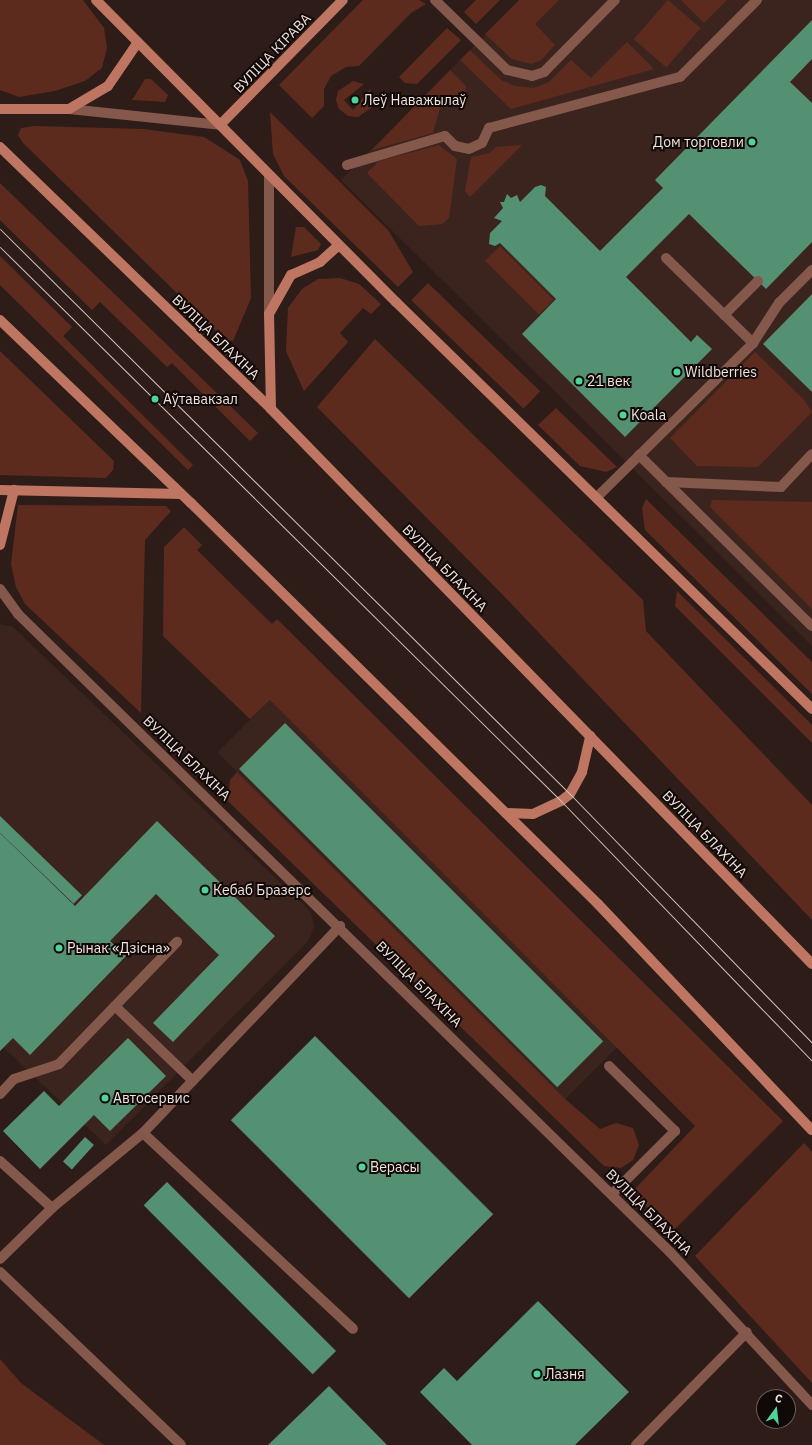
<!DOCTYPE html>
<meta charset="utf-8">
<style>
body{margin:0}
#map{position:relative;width:812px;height:1445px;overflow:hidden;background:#2e1c18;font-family:"IBM Plex Sans",sans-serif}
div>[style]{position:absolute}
.built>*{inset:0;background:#3c241e;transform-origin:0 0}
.green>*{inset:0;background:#5d2b1e;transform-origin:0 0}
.building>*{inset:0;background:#549072;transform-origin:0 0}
.lane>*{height:10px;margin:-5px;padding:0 5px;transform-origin:5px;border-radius:5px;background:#85584c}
.street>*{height:10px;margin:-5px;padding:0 5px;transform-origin:5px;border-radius:5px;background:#85584c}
.secondary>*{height:10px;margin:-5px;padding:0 5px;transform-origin:5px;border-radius:5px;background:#be7663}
.tram>*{height:1px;margin:-0.5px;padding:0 0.5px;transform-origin:0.5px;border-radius:0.5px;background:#d2c4c1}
.dots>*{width:11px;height:11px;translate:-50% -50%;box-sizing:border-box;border:2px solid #110907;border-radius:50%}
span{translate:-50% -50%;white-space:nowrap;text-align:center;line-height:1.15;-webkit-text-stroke:4px #110907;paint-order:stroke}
.street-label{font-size:14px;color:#f0e3e0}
.poi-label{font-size:14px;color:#f0e3e0}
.left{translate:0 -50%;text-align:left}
.right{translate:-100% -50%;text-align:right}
.north{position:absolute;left:756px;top:1389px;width:40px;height:40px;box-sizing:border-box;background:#110907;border:1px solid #6a605e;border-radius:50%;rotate:15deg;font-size:11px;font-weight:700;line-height:16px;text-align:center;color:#f0e3e0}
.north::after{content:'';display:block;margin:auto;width:14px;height:18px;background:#4fd398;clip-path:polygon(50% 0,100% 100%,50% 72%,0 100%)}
</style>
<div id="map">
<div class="built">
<i style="clip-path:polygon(520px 0,812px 0,812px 646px,341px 180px)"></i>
<i style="clip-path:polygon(0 624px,13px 627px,311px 912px,314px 927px,308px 941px,106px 1145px,0 1044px)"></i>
<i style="left:270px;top:700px;width:491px;height:74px;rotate:45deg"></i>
</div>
<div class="green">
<i style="clip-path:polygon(0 0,83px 0,104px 28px,107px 48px,102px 68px,85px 81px,55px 91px,19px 97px,0 90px)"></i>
<i style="clip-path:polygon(363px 0,419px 0,426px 4px,411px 13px,359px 66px,346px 67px,331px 76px,324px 89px,324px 106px,312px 118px,279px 85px)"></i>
<i style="clip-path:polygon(476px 0,500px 0,476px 24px,464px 12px)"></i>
<i style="clip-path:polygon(519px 0,559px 0,535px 24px,555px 45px,540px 61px,531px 64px,512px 59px,485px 34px)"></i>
<i style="left:668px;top:0;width:43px;height:52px;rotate:41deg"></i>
<i style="clip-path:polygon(681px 0,727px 0,704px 23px)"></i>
<i style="clip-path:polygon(447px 28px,461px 40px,417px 84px,405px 83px,399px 77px)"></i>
<i style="clip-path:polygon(627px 42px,654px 69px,511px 109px,460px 60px,470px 50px,501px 80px,515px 86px,534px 88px,549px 82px,571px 60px,591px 78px)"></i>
<i style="clip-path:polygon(450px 70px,466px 86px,465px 96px,440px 108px,433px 133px,372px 150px)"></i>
<i style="clip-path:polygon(145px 79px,151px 79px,168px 95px,165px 102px,132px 100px)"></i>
<i style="clip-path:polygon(353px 81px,364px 84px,344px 100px,353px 110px,370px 89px,373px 99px,371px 108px,358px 117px,348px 116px,339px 109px,336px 100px,338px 91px)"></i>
<i style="clip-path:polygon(270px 112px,388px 230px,413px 272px,398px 287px,284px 176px,273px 154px)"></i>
<i style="clip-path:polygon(35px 126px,143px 129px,204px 137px,240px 160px,248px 181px,251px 298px,233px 341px,225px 340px,23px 143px,18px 135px,21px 128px)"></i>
<i style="clip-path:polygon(439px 145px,457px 159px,449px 218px,442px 224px,419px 226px,367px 173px,379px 161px)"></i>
<i style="clip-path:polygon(522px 145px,470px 197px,465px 191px,471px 157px,490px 153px,496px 147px)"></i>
<i style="clip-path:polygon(0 183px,258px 433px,250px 441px,172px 363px,167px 367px,100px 302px,92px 310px,0 220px)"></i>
<i style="clip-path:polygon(296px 227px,304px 227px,321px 244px,318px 250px,291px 257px)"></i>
<i style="left:500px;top:246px;width:76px;height:21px;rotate:45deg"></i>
<i style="clip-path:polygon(0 256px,72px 327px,63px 336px,193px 465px,188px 470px,0 285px)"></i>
<i style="clip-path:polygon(340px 278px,359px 284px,381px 304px,371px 314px,363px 308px,340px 333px,348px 342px,304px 391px,286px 351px,288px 308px,302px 289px,318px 279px)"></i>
<i style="left:428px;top:283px;width:156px;height:24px;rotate:44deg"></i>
<i style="clip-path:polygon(375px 339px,643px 600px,646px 631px,812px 805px,812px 920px,501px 593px,317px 407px)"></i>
<i style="clip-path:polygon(0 351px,114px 461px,113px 470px,106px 478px,0 475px)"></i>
<i style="clip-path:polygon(755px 352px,804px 400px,812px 412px,758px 467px,697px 466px,670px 438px)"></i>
<i style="clip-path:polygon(556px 408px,617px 467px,606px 472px,580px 466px,538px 425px)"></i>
<i style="clip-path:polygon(646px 499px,812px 662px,812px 694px,645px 530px,642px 508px)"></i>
<i style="clip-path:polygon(712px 500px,812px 502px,812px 609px,710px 507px)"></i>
<i style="clip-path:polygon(18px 505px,166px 506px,171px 511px,145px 540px,141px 713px,25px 604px,16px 587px,11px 564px)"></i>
<i style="clip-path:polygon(184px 527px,202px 545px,197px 550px,272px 624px,277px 619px,783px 1121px,672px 1232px,632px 1192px,695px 1126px,270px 700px,250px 719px,163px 636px,164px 547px)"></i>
<i style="clip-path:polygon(677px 591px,812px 725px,812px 743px,675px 606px)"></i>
<i style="clip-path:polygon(237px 772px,565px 1099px,600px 1129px,616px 1123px,633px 1128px,639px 1145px,633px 1160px,621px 1168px,604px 1166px,228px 801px,230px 780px)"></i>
<i style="clip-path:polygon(804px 1143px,812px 1152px,812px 1383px,695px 1256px)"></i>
<i style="clip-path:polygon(0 1359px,21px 1383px,104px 1445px,0 1445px)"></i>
</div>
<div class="building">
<i style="clip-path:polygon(812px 20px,812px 59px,790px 82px,812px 103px,812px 242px,766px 289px,689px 214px,626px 277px,691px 342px,697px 335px,712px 349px,625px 437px,522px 334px,556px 299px,500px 243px,495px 246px,489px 244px,490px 233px,502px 221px,494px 218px,503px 208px,500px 202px,504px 202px,507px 194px,511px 198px,517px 195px,520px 202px,535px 187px,541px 185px,546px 187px,545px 196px,600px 251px,663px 188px,655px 180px)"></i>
<i style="clip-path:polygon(812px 294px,812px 392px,763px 344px)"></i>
<i style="left:285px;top:723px;width:450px;height:65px;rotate:45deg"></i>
<i style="left:0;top:816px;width:114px;height:12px;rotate:44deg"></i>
<i style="clip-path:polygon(157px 821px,275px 936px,173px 1042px,153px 1023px,219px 955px,156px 894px,110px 941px,126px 956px,30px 1055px,13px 1038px,0 1051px,0 833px,75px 906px)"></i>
<i style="left:315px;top:1036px;width:252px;height:119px;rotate:45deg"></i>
<i style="clip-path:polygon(128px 1038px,166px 1076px,110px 1131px,94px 1115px,40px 1169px,3px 1131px,44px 1091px,59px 1106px)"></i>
<i style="left:85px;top:1137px;width:12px;height:33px;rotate:42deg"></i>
<i style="left:167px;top:1182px;width:239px;height:33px;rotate:45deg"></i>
<i style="clip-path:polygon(538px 1301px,629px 1392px,575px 1445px,472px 1445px,420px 1392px,444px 1368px,457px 1381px)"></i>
<i style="clip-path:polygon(329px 1386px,387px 1445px,268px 1445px)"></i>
</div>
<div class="lane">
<i style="left:435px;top:0;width:100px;rotate:44.2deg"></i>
<i style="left:507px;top:70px;width:26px;rotate:13deg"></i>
<i style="left:532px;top:76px;width:13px;rotate:-18deg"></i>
<i style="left:544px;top:72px;width:101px;rotate:-45.4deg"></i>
<i style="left:69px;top:109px;width:152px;rotate:6deg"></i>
<i style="left:269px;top:175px;width:139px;rotate:90deg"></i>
<i style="left:666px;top:258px;width:122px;rotate:44.3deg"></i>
<i style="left:724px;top:315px;width:48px;rotate:-45deg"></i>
<i style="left:639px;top:455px;width:243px;rotate:44.7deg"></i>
<i style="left:666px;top:482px;width:115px;rotate:2.5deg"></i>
<i style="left:781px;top:487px;width:45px;rotate:-46.8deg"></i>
<i style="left:597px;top:497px;width:219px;rotate:-44.6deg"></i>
<i style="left:753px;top:343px;width:48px;rotate:-57deg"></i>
<i style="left:779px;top:303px;width:47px;rotate:-45deg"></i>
<i style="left:115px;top:1006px;width:108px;rotate:43.9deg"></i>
<i style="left:609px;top:1066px;width:93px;rotate:44.6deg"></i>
<i style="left:675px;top:1131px;width:89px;rotate:135deg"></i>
<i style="left:0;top:1094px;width:21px;rotate:-47deg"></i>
<i style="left:14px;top:1079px;width:47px;rotate:-18.4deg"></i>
<i style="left:59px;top:1064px;width:170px;rotate:-46deg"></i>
<i style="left:143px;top:1133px;width:287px;rotate:43deg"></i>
<i style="left:0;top:1161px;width:70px;rotate:42.1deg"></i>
<i style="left:0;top:1259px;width:73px;rotate:-44.4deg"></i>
<i style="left:52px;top:1208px;width:118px;rotate:-39.5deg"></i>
<i style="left:143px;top:1133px;width:286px;rotate:-46.4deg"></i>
<i style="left:0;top:1272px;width:250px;rotate:43.7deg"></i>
<i style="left:636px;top:1445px;width:158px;rotate:-45.5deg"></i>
</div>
<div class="street">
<i style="left:347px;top:165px;width:102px;rotate:-16.5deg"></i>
<i style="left:445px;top:136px;width:14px;rotate:45deg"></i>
<i style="left:455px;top:146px;width:14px;rotate:12deg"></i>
<i style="left:469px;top:149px;width:14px;rotate:-25deg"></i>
<i style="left:482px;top:143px;width:17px;rotate:-65deg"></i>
<i style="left:489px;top:128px;width:198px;rotate:-15deg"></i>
<i style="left:680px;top:77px;width:109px;rotate:-45deg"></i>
<i style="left:0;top:589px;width:31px;rotate:54deg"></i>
<i style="left:18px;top:614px;width:912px;rotate:44.38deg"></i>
<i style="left:670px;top:1252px;width:209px;rotate:47.1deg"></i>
</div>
<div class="secondary">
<i style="left:96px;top:0;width:426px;rotate:45.2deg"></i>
<i style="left:396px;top:302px;width:582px;rotate:44.37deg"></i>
<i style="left:0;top:109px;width:69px"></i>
<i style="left:69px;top:109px;width:45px;rotate:-30.5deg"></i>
<i style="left:108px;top:86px;width:53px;rotate:-55.7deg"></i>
<i style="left:220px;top:125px;width:175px;rotate:-45.5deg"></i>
<i style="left:0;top:147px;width:377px;rotate:44deg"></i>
<i style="left:271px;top:409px;width:775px;rotate:45.73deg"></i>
<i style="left:0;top:320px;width:265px;rotate:43.8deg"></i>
<i style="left:191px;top:503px;width:571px;rotate:44.57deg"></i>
<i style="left:598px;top:904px;width:311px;rotate:46.6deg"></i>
<i style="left:271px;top:409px;width:95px;rotate:-91.2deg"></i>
<i style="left:269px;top:314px;width:45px;rotate:-60.6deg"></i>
<i style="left:291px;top:275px;width:32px;rotate:-24deg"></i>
<i style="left:320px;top:262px;width:25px;rotate:-42deg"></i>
<i style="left:0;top:490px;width:181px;rotate:1.3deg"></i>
<i style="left:0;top:545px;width:57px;rotate:-75.7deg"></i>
<i style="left:506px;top:813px;width:27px;rotate:2deg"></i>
<i style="left:533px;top:814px;width:31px;rotate:-25deg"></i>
<i style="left:561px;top:801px;width:11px;rotate:-38deg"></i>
<i style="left:570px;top:794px;width:25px;rotate:-61deg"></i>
<i style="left:582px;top:772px;width:37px;rotate:-77deg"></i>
</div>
<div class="tram">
<i style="left:0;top:229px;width:803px;rotate:44.75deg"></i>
<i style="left:570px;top:794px;width:347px;rotate:45.8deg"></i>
<i style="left:0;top:247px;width:788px;rotate:44.64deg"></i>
<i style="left:561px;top:801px;width:361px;rotate:46deg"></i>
</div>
<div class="dots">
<i style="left:355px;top:100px;background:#4fd398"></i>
<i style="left:752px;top:142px;background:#4fd398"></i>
<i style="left:677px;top:372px;background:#4fd398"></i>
<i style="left:579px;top:381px;background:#4fd398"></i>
<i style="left:155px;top:399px;background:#4fd398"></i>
<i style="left:623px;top:415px;background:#4fd398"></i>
<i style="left:205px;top:890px;background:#4fd398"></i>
<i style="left:59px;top:948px;background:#4fd398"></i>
<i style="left:105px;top:1098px;background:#4fd398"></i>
<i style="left:362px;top:1167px;background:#4fd398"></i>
<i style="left:537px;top:1374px;background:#4fd398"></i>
</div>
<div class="street-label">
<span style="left:272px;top:53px;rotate:-46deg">ВУЛІЦА КІРАВА</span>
<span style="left:216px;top:337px;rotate:44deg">ВУЛІЦА БЛАХІНА</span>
<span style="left:445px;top:568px;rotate:46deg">ВУЛІЦА БЛАХІНА</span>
<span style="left:187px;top:758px;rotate:44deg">ВУЛІЦА БЛАХІНА</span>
<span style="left:705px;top:834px;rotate:46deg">ВУЛІЦА БЛАХІНА</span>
<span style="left:419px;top:984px;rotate:45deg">ВУЛІЦА БЛАХІНА</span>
<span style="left:649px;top:1212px;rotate:45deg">ВУЛІЦА БЛАХІНА</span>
</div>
<div class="poi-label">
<span class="left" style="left:363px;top:100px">Леў Наважылаў</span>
<span class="right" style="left:744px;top:142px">Дом торговли</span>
<span class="left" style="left:685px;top:372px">Wildberries</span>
<span class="left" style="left:587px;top:381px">21 век</span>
<span class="left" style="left:163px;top:399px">Аўтавакзал</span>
<span class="left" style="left:631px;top:415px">Koala</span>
<span class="left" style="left:213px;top:890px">Кебаб Бразерс</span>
<span class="left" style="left:67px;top:948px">Рынак «Дзісна»</span>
<span class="left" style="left:113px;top:1098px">Автосервис</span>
<span class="left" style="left:370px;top:1167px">Верасы</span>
<span class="left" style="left:545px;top:1374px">Лазня</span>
</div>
<div class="north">С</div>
</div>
